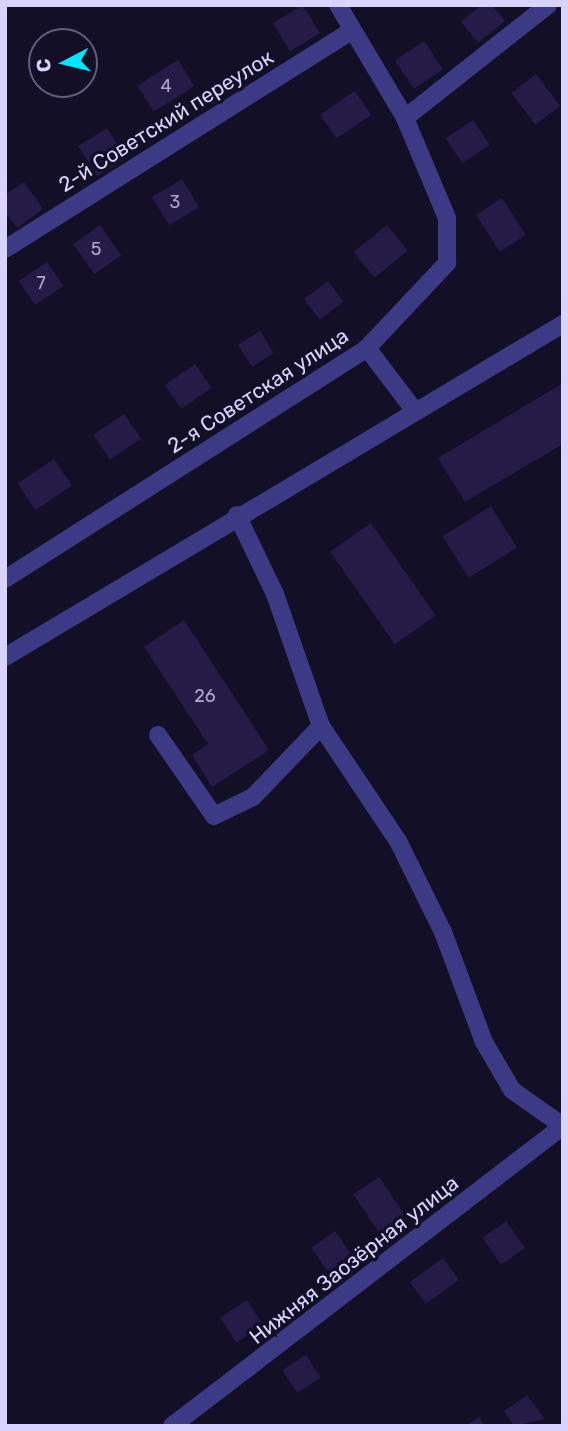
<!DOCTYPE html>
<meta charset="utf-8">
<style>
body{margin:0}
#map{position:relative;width:568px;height:1431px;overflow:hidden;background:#130f26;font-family:Rubik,sans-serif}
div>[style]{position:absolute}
.building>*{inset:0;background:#241b47;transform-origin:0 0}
.minor>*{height:18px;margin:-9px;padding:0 9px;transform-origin:9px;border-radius:9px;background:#3d3a85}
span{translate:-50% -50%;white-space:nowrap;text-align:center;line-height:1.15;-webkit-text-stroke:7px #130f26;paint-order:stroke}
.number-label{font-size:18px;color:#aca6d1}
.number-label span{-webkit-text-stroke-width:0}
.street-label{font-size:21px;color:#d9d4ff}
.frame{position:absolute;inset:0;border:7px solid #d9d4ff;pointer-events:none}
.north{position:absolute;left:28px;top:28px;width:70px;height:70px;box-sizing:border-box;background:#130f26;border:2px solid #625e7d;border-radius:50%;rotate:263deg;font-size:19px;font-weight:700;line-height:28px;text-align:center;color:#d9d4ff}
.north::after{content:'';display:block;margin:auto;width:24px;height:32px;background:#00e5ff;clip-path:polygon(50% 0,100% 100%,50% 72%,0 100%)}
</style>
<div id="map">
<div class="building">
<i style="left:303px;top:5px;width:33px;height:35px;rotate:59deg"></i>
<i style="clip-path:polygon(481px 5px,492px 5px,505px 21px,478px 43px,461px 22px)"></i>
<i style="left:424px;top:41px;width:34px;height:35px;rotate:56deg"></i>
<i style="left:178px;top:60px;width:31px;height:48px;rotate:58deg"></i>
<i style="left:536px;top:74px;width:40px;height:31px;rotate:53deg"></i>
<i style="left:355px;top:91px;width:29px;height:42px;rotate:56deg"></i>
<i style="left:473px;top:120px;width:30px;height:33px;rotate:56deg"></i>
<i style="left:107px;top:128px;width:36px;height:34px;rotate:58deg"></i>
<i style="left:182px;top:179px;width:33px;height:35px;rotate:59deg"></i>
<i style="clip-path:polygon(24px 182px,43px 209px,17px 228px,5px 212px,5px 195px)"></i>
<i style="left:502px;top:198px;width:44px;height:31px;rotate:57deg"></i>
<i style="left:100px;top:225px;width:37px;height:33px;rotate:55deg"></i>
<i style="left:387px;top:225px;width:33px;height:43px;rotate:51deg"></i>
<i style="left:47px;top:262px;width:29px;height:34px;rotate:56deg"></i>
<i style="left:328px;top:281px;width:26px;height:30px;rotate:53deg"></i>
<i style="left:260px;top:331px;width:26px;height:26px;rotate:58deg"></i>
<i style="left:195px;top:364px;width:29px;height:37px;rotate:55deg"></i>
<i style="clip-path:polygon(563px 383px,563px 444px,465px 502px,438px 458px)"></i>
<i style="left:124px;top:414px;width:30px;height:37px;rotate:56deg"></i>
<i style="left:54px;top:459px;width:32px;height:44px;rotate:56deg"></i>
<i style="left:491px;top:506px;width:49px;height:57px;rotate:58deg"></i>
<i style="left:371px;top:523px;width:113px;height:50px;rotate:55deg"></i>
<i style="clip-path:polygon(184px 620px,269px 750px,212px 787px,192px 755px,208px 744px,144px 647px)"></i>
<i style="left:379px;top:1177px;width:52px;height:31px;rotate:56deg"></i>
<i style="left:506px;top:1221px;width:33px;height:29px;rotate:55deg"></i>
<i style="left:335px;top:1231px;width:33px;height:29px;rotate:55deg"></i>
<i style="left:443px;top:1258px;width:27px;height:41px;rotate:54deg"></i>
<i style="left:247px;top:1300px;width:30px;height:32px;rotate:57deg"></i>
<i style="left:306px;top:1355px;width:27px;height:28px;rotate:57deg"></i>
<i style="clip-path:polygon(527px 1395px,545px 1419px,514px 1426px,504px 1411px)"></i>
<i style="clip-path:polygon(479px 1417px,485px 1426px,465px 1426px)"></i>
</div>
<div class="minor">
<i style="left:338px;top:5px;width:131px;rotate:59.3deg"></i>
<i style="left:5px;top:249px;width:409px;rotate:-32.2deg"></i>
<i style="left:367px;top:348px;width:78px;rotate:52.8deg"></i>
<i style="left:237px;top:515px;width:88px;rotate:64.3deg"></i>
<i style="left:275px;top:594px;width:140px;rotate:70.8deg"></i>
<i style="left:321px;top:726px;width:138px;rotate:56.2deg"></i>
<i style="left:398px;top:841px;width:102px;rotate:63.7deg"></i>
<i style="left:443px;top:932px;width:117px;rotate:69.6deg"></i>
<i style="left:484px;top:1042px;width:56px;rotate:59.7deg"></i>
<i style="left:512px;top:1090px;width:62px;rotate:35.2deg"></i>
<i style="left:5px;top:579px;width:429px;rotate:-32.5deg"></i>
<i style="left:367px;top:348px;width:117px;rotate:-46.7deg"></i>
<i style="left:447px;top:263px;width:45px;rotate:-90deg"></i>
<i style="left:447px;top:218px;width:108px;rotate:-112.8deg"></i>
<i style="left:405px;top:118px;width:182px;rotate:-38.3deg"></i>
<i style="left:5px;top:657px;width:650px;rotate:-30.83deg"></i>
<i style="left:158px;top:735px;width:98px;rotate:55.3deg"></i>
<i style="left:214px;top:816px;width:43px;rotate:-26deg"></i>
<i style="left:253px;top:797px;width:98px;rotate:-46.2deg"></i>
<i style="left:172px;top:1426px;width:493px;rotate:-37.5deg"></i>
</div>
<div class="number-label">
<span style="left:166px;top:86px">4</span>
<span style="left:175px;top:202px">3</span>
<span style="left:96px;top:249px">5</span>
<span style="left:41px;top:283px">7</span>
<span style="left:205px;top:696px">26</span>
</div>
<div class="street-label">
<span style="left:166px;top:121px;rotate:-32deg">2-й Советский переулок</span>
<span style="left:258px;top:391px;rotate:-33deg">2-я Советская улица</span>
<span style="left:354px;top:1260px;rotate:-38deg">Нижняя Заозёрная улица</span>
</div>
<div class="frame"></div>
<div class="north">С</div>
</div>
